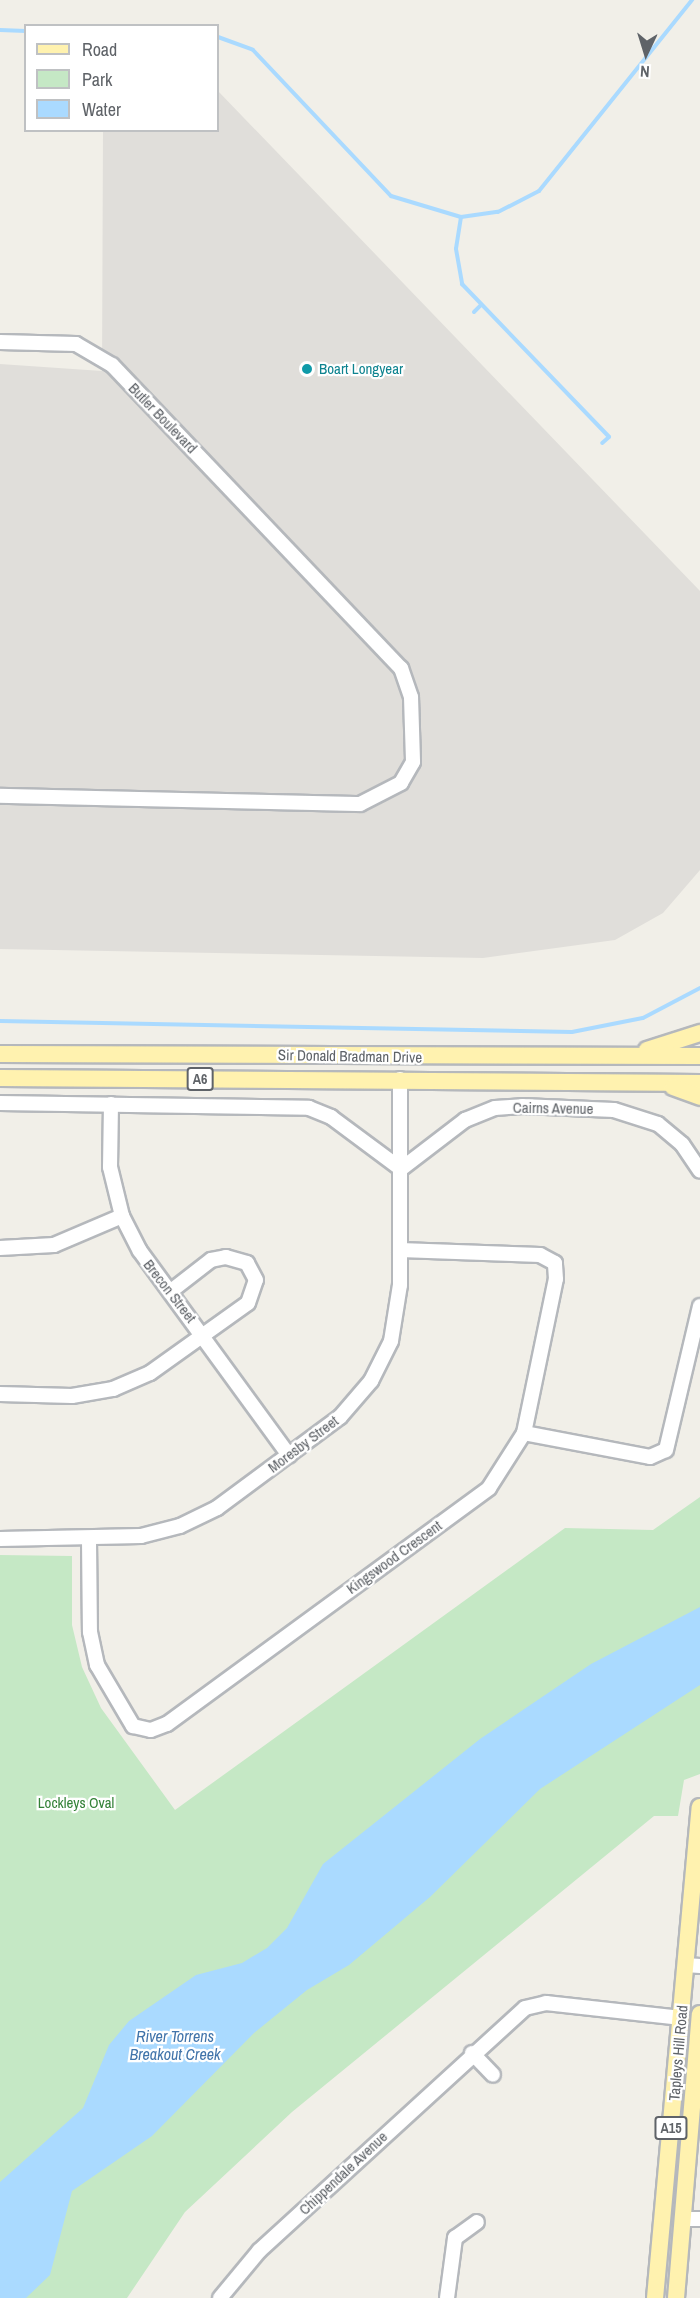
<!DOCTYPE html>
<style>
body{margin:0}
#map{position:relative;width:700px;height:2298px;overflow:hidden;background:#f1efe8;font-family:"Archivo Narrow",sans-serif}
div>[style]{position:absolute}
.industrial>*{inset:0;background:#e0deda}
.green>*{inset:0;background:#c5e8c5}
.water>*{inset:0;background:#aadaff}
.stream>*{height:4px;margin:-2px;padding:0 2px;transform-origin:2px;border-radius:2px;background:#aadaff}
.roads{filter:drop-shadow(2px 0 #b5b8bc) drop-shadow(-2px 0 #b5b8bc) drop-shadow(0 2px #b5b8bc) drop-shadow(0 -2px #b5b8bc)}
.minor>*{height:14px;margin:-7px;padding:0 7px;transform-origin:7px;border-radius:7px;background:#fff}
.major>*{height:16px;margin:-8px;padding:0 8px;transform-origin:8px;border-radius:8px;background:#fff2af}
.dots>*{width:16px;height:16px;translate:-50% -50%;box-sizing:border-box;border:3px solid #fff;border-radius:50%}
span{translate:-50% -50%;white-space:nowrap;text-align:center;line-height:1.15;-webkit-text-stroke:4.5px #fff;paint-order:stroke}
.shield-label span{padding:2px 4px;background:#fff;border:2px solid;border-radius:4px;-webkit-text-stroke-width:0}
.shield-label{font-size:14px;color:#5f6368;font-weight:700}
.culture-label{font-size:15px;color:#0d838f}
.left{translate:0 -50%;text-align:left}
.street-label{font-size:15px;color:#5f6368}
.park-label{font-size:15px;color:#348238}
.water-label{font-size:16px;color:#4174aa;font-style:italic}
.legend{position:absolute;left:24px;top:24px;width:195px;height:108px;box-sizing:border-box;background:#fff;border:2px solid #bfc1c3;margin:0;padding:8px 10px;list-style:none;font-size:18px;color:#5f6368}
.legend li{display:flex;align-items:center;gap:12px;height:30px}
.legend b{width:30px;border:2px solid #bfc1c3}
.north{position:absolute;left:616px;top:24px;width:60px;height:60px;-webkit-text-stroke:4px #fff;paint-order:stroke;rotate:184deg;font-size:16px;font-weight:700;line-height:24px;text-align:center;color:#5f6368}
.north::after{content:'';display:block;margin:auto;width:21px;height:27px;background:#5f6368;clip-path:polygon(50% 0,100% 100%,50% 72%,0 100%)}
</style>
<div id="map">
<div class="industrial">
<i style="clip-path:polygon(218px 91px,700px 591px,700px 870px,663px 913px,615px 940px,483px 958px,0 949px,0 364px,102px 371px,103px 131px,218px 130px)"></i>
</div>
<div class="green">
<i style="clip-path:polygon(700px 1497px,700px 1774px,684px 1780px,678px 1816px,654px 1816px,292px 2112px,185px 2212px,127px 2298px,0 2298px,0 1555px,72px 1556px,72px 1625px,82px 1667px,101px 1708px,175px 1810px,565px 1528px,653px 1530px)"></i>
</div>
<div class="water">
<i style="clip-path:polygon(700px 1607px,700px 1685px,540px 1789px,430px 1897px,349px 1965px,307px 1990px,254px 2033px,152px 2136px,72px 2191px,50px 2275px,26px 2298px,0 2298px,0 2182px,83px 2108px,109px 2045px,129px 2021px,196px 1975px,242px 1963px,267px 1948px,287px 1928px,323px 1864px,480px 1739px,591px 1664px)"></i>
</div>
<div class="stream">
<i style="left:0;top:30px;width:26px;rotate:2deg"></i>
<i style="left:218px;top:37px;width:37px;rotate:20deg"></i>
<i style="left:253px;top:50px;width:201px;rotate:46.6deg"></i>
<i style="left:391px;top:196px;width:73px;rotate:16.7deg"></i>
<i style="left:461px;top:217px;width:37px;rotate:-8deg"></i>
<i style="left:498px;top:212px;width:46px;rotate:-27.1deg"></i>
<i style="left:539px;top:191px;width:245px;rotate:-51.3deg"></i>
<i style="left:461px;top:217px;width:32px;rotate:99deg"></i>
<i style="left:456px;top:249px;width:36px;rotate:80deg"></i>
<i style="left:462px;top:284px;width:212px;rotate:46.1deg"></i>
<i style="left:609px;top:437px;width:9px;rotate:139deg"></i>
<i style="left:474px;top:312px;width:10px;rotate:-45deg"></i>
<i style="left:0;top:1021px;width:572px;rotate:1.1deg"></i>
<i style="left:572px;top:1032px;width:72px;rotate:-11.2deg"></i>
<i style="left:643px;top:1018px;width:64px;rotate:-27.8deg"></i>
</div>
<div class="roads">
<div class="minor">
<i style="left:0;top:342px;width:76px;rotate:1.5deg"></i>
<i style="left:76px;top:344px;width:42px;rotate:30.3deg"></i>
<i style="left:112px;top:365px;width:419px;rotate:46.4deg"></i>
<i style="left:401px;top:668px;width:31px;rotate:71deg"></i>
<i style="left:411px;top:697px;width:65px;rotate:88.2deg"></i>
<i style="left:413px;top:762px;width:24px;rotate:120deg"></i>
<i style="left:401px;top:783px;width:46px;rotate:152.9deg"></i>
<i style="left:360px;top:804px;width:360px;rotate:-178.7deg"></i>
<i style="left:0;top:1103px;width:309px;rotate:0.9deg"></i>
<i style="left:309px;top:1108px;width:24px;rotate:22deg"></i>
<i style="left:331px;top:1117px;width:87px;rotate:36.6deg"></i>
<i style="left:111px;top:1104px;width:63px;rotate:90.9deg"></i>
<i style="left:110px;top:1167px;width:50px;rotate:76.2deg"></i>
<i style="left:122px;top:1216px;width:39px;rotate:63deg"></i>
<i style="left:140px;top:1251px;width:253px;rotate:53.9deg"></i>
<i style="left:401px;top:1169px;width:81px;rotate:-37.4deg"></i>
<i style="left:465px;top:1120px;width:32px;rotate:-22deg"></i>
<i style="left:495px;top:1108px;width:27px;rotate:-4deg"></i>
<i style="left:522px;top:1106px;width:92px;rotate:2.5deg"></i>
<i style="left:614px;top:1110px;width:46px;rotate:17.7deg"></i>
<i style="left:658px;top:1124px;width:31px;rotate:40deg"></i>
<i style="left:682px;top:1144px;width:32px;rotate:56deg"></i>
<i style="left:0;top:1248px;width:54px;rotate:-3.2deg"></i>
<i style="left:54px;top:1245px;width:74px;rotate:-23.1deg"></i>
<i style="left:0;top:1394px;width:72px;rotate:1.6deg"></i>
<i style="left:72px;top:1396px;width:42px;rotate:-9.7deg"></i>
<i style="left:113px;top:1389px;width:40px;rotate:-23.4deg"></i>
<i style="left:150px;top:1373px;width:120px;rotate:-35.5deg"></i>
<i style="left:248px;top:1303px;width:24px;rotate:-71deg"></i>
<i style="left:256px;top:1280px;width:19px;rotate:-118deg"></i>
<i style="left:247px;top:1263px;width:22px;rotate:-164deg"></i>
<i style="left:226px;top:1257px;width:15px;rotate:169deg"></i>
<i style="left:211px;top:1260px;width:51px;rotate:142.2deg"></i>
<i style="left:524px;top:1433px;width:128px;rotate:10.8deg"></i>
<i style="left:650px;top:1457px;width:17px;rotate:-24deg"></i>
<i style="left:666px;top:1450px;width:148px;rotate:-76.7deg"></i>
<i style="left:0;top:1539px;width:141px;rotate:-1.2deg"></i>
<i style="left:141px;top:1536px;width:40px;rotate:-14.4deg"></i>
<i style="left:180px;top:1526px;width:41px;rotate:-25.9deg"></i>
<i style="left:217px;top:1508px;width:153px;rotate:-36.5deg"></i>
<i style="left:340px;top:1417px;width:48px;rotate:-49.3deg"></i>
<i style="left:371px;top:1381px;width:45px;rotate:-63.4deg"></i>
<i style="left:391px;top:1341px;width:57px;rotate:-80.9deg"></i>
<i style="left:400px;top:1285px;width:206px;rotate:-90deg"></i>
<i style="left:89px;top:1540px;width:92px;rotate:89.4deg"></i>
<i style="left:90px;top:1632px;width:34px;rotate:78deg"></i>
<i style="left:97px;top:1665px;width:71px;rotate:59.5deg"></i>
<i style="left:133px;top:1726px;width:18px;rotate:13deg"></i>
<i style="left:151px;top:1730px;width:17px;rotate:-21deg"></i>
<i style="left:167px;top:1724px;width:399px;rotate:-36.2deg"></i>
<i style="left:489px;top:1488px;width:65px;rotate:-57.5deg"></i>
<i style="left:524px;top:1433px;width:157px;rotate:-78.3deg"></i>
<i style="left:556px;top:1279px;width:16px;rotate:-94deg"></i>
<i style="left:555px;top:1263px;width:17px;rotate:-152deg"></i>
<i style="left:540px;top:1255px;width:140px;rotate:-178deg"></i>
<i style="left:686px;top:1965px;width:14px;rotate:4deg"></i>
<i style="left:472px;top:2053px;width:30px;rotate:46deg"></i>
<i style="left:683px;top:2219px;width:17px"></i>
<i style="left:220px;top:2298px;width:61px;rotate:-50.3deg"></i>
<i style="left:259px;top:2251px;width:360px;rotate:-42.4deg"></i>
<i style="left:525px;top:2008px;width:22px;rotate:-13deg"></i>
<i style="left:546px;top:2003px;width:136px;rotate:6.3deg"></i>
<i style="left:447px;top:2298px;width:61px;rotate:-82.4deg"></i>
<i style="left:455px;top:2238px;width:27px;rotate:-36deg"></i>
</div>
<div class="major">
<i style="left:647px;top:1050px;width:56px;rotate:-17.8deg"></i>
<i style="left:0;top:1054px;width:700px;rotate:0.16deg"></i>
<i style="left:0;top:1078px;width:700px;rotate:0.41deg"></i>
<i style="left:673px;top:1087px;width:29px;rotate:20deg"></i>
<i style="left:655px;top:2298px;width:493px;rotate:-84.8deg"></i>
<i style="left:676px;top:2298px;width:285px;rotate:-85.2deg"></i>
</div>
</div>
<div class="dots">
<i style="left:307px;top:369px;background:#0f9aa8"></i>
</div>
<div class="shield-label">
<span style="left:200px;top:1079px">A6</span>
<span style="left:671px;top:2128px">A15</span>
</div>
<div class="culture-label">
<span class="left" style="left:319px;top:369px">Boart Longyear</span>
</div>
<div class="street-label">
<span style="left:163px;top:418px;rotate:46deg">Butler Boulevard</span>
<span style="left:350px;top:1056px;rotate:1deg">Sir Donald Bradman Drive</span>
<span style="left:553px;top:1108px;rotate:1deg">Cairns Avenue</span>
<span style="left:170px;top:1291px;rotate:52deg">Brecon Street</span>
<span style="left:303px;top:1444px;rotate:-37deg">Moresby Street</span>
<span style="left:394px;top:1557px;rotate:-36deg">Kingswood Crescent</span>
<span style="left:678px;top:2053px;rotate:-85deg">Tapleys Hill Road</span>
<span style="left:343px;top:2173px;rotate:-43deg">Chippendale Avenue</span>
</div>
<div class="park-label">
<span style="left:76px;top:1803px">Lockleys Oval</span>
</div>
<div class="water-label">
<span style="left:175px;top:2045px">River Torrens<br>Breakout Creek</span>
</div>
<ul class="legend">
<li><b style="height:8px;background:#fff2af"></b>Road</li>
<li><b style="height:16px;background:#c5e8c5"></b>Park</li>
<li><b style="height:16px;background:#aadaff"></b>Water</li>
</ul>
<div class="north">N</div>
</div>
